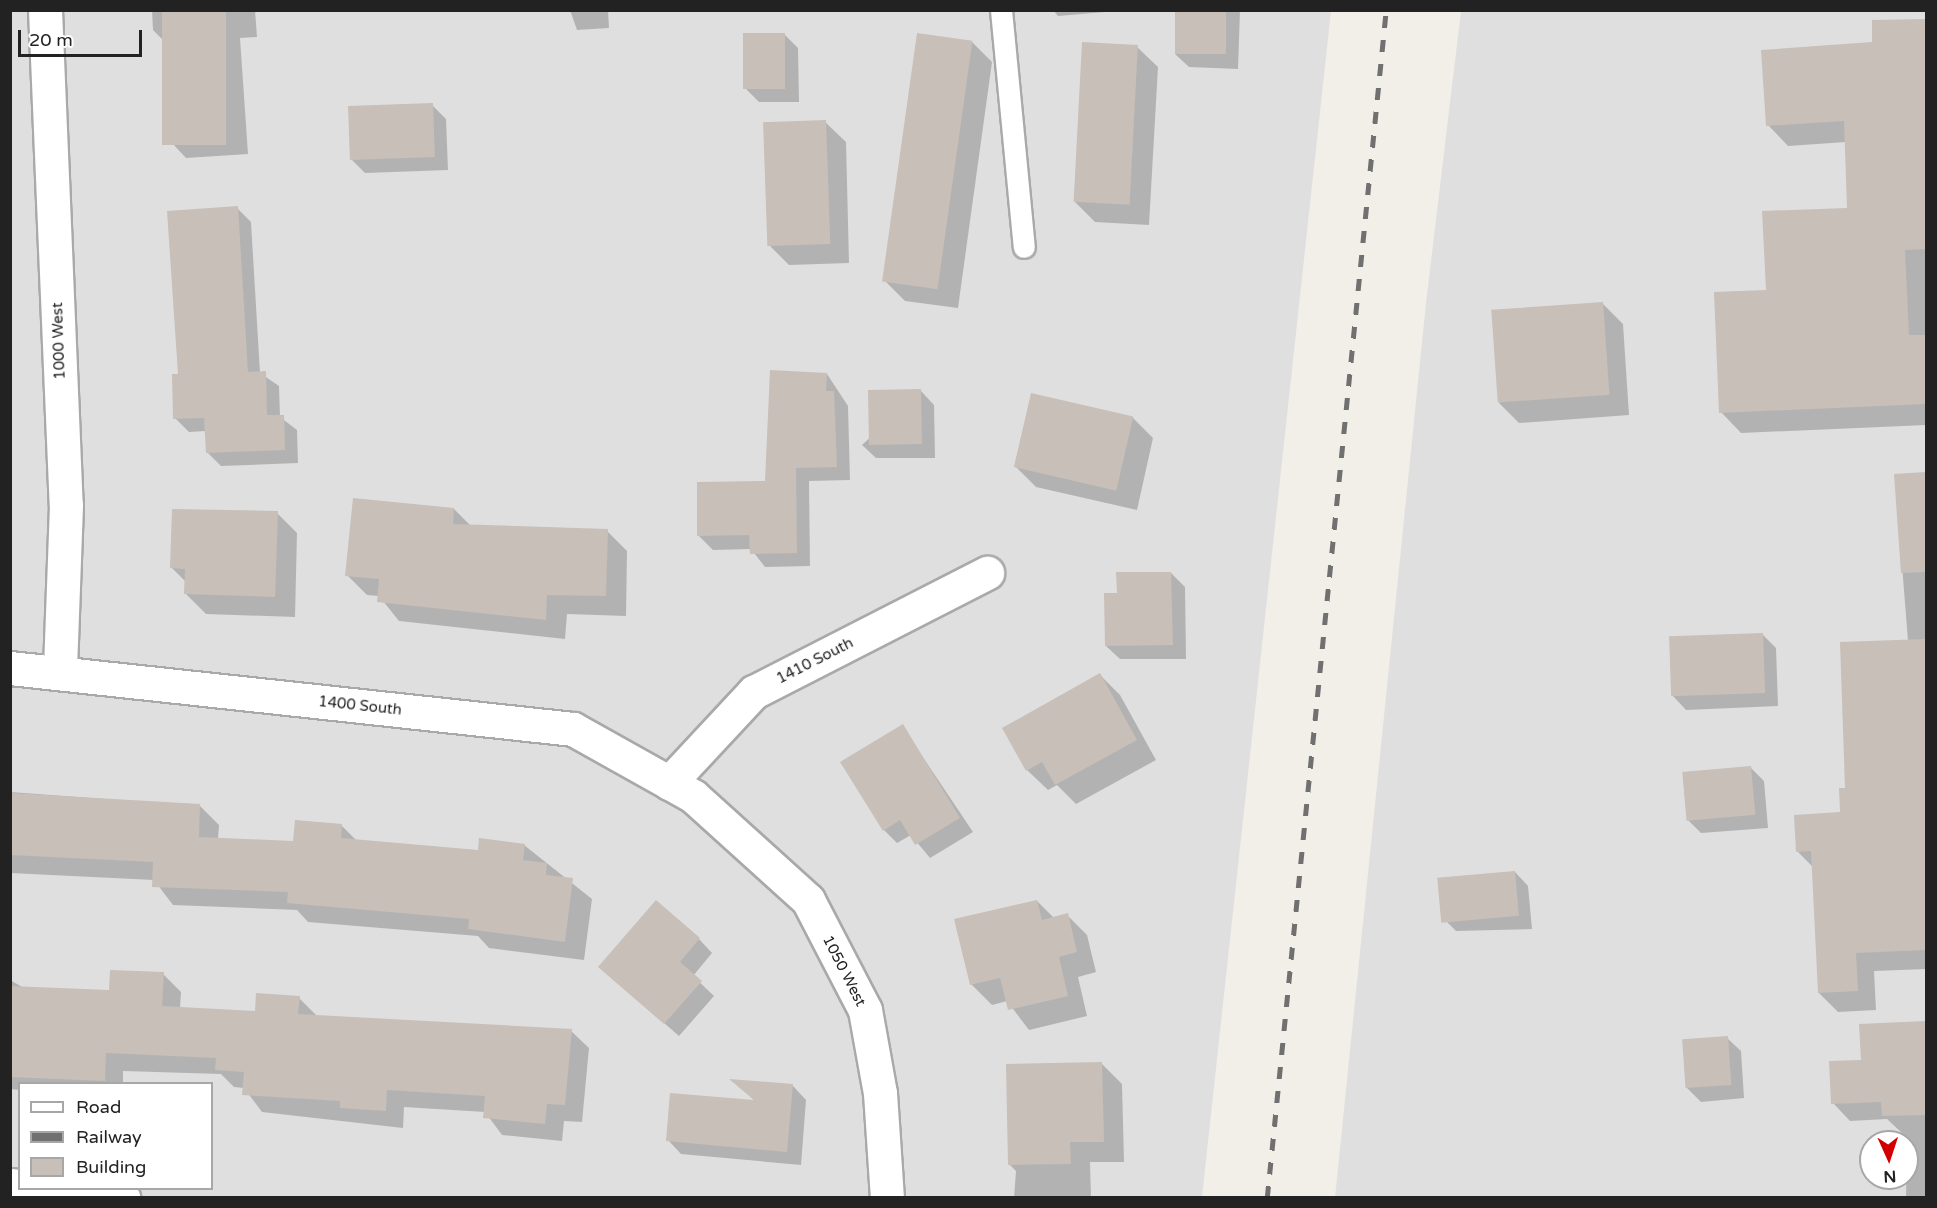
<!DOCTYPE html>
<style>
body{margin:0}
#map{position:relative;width:1937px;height:1208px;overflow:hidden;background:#f2efe9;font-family:"Varela Round",sans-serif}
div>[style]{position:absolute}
.residential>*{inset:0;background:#e0dfdf}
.shadow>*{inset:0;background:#0003}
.building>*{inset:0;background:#c7bfb8;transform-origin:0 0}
.roads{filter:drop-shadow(2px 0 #a9a9a9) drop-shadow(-2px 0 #a9a9a9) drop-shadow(0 2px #a9a9a9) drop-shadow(0 -2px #a9a9a9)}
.lane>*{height:21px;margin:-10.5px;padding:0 10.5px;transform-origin:10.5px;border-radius:10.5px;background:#fff}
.street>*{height:33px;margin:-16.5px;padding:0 16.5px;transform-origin:16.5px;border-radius:16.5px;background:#fff}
.rail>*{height:4.5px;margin-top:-2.25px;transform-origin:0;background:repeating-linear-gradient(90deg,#707070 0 12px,transparent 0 24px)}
span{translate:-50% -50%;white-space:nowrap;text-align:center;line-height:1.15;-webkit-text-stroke:6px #fff;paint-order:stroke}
.street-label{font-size:15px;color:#222}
.frame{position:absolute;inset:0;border:12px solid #222;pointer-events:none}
.legend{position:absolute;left:18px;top:1082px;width:195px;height:108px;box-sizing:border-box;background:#fff;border:2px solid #a7a7a7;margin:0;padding:8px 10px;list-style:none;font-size:18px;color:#222}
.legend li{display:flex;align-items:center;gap:12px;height:30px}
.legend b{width:30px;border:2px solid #a7a7a7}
.north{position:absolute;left:1859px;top:1130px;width:60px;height:60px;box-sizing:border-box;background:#fff;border:2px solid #a7a7a7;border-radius:50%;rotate:177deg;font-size:16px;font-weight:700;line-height:24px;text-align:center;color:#222}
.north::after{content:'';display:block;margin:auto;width:21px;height:27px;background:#d40000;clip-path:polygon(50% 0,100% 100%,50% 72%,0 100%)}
.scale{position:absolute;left:18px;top:30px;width:124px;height:27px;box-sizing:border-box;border:3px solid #222;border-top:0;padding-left:8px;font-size:18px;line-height:21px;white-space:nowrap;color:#222;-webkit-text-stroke:4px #fff;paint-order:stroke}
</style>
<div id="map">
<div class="residential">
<i style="clip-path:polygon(evenodd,10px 11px,1331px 11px,1202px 1197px,11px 1197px,10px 11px,20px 1084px,212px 1084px,212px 1188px,20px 1188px,20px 1084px)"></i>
<i style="clip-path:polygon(evenodd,1461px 11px,1926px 11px,1926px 1197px,1335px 1198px,1426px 303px,1461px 11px,1871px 1142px,1907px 1142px,1907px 1178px,1871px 1178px,1871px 1142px)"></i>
</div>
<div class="shadow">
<i style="clip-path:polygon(152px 10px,255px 10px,257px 37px,240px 38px,248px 154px,186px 158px,173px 144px,165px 42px,153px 30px)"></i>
<i style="clip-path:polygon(570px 10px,608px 10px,609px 28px,577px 30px)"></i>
<i style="clip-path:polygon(1053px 10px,1105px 10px,1105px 12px,1058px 16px)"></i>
<i style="clip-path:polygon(1176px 10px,1240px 10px,1238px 69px,1189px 67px,1175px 54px)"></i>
<i style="clip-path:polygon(1926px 20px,1926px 425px,1741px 433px,1721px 412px,1767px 291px,1848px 209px,1846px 142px,1788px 146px,1768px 125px,1874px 44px,1873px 22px)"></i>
<i style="clip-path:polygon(784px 34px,798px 48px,799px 102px,759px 102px,746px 89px)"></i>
<i style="clip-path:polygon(972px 42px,992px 62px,958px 308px,905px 301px,885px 281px)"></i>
<i style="clip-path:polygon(1137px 47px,1158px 67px,1149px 225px,1095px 222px,1075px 202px)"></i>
<i style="clip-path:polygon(432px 105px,446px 119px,448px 170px,365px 173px,351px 159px)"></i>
<i style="clip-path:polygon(825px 122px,846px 142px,849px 263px,789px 265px,769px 245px)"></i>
<i style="clip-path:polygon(237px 208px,251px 222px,260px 373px,279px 386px,280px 417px,297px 430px,298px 463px,221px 466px,207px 452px,206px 431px,189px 432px,175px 418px,179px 375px)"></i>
<i style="clip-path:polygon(1603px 304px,1623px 324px,1629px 415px,1519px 423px,1499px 403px)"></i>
<i style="clip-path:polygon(827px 374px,848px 406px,850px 480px,809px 481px,810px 566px,765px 567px,751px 549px,713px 550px,699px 536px,766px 482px)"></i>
<i style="clip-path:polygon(921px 391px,934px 405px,935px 458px,876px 458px,862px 445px)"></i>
<i style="clip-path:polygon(1032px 395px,1133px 418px,1153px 438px,1137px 510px,1036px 487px,1016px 467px)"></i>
<i style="clip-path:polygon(1926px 473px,1926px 969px,1874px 971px,1876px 1010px,1838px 1012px,1819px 993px,1813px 867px,1798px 852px,1842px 813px,1846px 789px,1908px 641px,1895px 476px)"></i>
<i style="clip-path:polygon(454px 509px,471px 526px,607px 531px,627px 551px,626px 616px,567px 614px,565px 639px,399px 621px,379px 596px,367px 595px,347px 575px)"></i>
<i style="clip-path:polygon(277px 513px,297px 533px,295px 617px,206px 614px,186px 594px,186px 582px,172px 568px)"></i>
<i style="clip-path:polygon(1171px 573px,1185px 587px,1186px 659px,1120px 659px,1106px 646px)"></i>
<i style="clip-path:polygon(1763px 635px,1776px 648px,1778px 706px,1686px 710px,1673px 696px)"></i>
<i style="clip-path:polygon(1100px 675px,1120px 695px,1156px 760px,1076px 804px,1057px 785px,1048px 790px,1027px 770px,1004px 728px)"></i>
<i style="clip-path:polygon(902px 726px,973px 832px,930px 858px,911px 835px,897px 843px,884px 830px)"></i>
<i style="clip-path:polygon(1750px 767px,1764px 781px,1768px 828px,1701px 833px,1687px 819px)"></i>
<i style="clip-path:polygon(10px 792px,200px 806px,219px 825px,218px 839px,294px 842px,342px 826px,357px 841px,479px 851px,524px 845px,592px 899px,584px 960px,489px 948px,478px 936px,308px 922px,297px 910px,173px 905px,154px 880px,10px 873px)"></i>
<i style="clip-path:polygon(1515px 872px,1528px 886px,1532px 929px,1456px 931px,1442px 917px)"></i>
<i style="clip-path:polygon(1037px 901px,1054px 918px,1067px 915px,1087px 935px,1096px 972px,1078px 977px,1087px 1016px,1029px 1030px,1007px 1001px,992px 1005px,972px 985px,956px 920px)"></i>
<i style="clip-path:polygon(699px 939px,712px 953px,693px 976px,714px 996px,679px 1036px,600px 967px)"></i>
<i style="clip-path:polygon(163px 974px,181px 992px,180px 1008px,257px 1013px,299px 998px,317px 1016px,571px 1031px,589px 1048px,582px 1122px,564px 1121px,562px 1141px,502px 1135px,485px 1112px,404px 1107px,403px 1128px,262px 1112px,244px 1088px,234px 1087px,221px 1074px,123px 1071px,123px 1084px,20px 1084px,20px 1090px,10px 1089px,10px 980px,24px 988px,110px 991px)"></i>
<i style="clip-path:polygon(1926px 1022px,1926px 1198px,1906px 1198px,1907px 1142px,1902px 1133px,1887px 1119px,1850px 1121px,1833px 1103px,1863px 1061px,1861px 1025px)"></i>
<i style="clip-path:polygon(1727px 1038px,1741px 1051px,1744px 1098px,1701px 1102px,1687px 1088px)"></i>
<i style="clip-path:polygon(1102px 1064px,1122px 1084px,1124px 1162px,1090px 1162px,1091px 1198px,1014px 1198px,1016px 1171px,1009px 1164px)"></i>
<i style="clip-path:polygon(733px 1080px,793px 1086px,806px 1100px,801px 1165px,681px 1154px,668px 1140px,756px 1102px)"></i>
</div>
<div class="building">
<i style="left:162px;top:10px;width:64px;height:135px"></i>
<i style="left:1175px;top:10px;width:51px;height:44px"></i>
<i style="clip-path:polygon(1926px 19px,1926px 249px,1905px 250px,1909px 335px,1926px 335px,1926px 404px,1719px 413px,1714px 292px,1766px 290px,1762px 211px,1847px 208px,1844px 121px,1766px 126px,1761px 50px,1872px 42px,1872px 20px)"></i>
<i style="left:743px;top:33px;width:42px;height:56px"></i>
<i style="left:917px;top:33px;width:56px;height:251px;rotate:8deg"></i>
<i style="left:1082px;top:42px;width:56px;height:160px;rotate:3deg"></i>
<i style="left:433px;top:103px;width:54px;height:85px;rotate:88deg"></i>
<i style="left:826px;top:120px;width:124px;height:63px;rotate:88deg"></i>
<i style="clip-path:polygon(238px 206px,248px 372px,266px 371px,267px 415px,284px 415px,285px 450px,206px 453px,204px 418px,173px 419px,172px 374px,178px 374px,167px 211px)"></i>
<i style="left:1603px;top:302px;width:93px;height:112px;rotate:86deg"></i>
<i style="clip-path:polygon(770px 370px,827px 373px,826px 391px,834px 391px,837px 467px,796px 468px,797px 553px,750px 554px,749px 535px,697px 536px,697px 482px,765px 481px)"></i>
<i style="left:921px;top:389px;width:55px;height:53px;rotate:89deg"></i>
<i style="left:1031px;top:393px;width:105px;height:76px;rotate:13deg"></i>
<i style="clip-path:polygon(1926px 472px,1926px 572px,1901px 573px,1894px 474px)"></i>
<i style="clip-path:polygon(353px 498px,454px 508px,453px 524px,608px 529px,606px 596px,547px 595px,546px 620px,377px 602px,379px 579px,345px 576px)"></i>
<i style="clip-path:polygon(172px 509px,278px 511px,275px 597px,184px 594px,185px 569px,170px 568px)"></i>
<i style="clip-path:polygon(1116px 572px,1171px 572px,1173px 645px,1105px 646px,1104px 593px,1117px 593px)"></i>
<i style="left:1763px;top:633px;width:60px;height:94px;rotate:88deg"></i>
<i style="clip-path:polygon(1926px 639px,1926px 950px,1856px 953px,1858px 991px,1818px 993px,1811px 851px,1796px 852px,1794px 815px,1840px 812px,1839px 788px,1845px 788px,1840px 642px)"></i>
<i style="clip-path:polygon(1100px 673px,1137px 740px,1055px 785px,1042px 762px,1026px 771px,1002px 728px)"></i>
<i style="clip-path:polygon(903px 724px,960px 818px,915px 845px,900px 820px,883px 831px,840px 762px)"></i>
<i style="left:1751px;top:766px;width:49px;height:69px;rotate:85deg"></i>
<i style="clip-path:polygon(10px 793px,200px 804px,199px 837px,293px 841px,295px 820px,342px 824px,341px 838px,478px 850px,479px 838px,525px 844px,523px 860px,547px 863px,546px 875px,573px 878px,565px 942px,468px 929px,469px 919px,287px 903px,288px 892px,152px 887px,153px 862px,10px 855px)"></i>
<i style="left:1515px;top:871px;width:45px;height:78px;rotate:85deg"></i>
<i style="clip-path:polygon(656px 900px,700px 938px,680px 962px,702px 981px,664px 1024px,598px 967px)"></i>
<i style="clip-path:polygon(1037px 900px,1042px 920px,1068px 913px,1077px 952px,1059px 957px,1068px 996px,1008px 1010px,1000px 978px,970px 985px,954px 919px)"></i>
<i style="clip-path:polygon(110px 970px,164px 972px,162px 1006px,255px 1011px,256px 993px,300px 996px,298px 1014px,572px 1029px,565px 1105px,547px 1104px,545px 1124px,483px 1118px,485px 1096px,387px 1090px,386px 1111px,340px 1108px,340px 1101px,242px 1095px,244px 1072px,215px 1070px,216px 1058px,106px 1053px,105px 1081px,10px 1077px,10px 986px,109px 990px)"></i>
<i style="clip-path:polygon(1926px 1021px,1926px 1115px,1882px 1116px,1881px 1102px,1831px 1104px,1829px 1061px,1861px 1060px,1859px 1024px)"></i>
<i style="left:1728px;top:1036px;width:49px;height:46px;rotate:86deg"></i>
<i style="clip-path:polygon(1102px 1062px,1104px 1142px,1070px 1142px,1071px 1164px,1008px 1165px,1006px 1064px)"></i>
<i style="clip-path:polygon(729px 1079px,793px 1084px,787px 1152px,666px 1141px,670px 1093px,754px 1100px)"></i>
</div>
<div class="roads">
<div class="lane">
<i style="left:1001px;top:10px;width:238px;rotate:84.5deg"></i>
</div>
<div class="street">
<i style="left:45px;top:10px;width:495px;rotate:87.6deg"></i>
<i style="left:66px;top:505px;width:167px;rotate:92.1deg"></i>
<i style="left:10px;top:668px;width:566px;rotate:6.18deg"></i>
<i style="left:573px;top:729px;width:137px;rotate:29.2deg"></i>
<i style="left:693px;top:796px;width:155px;rotate:42.1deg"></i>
<i style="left:808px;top:900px;width:124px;rotate:62.6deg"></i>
<i style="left:865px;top:1010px;width:84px;rotate:79.8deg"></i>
<i style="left:880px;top:1093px;width:105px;rotate:86.2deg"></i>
<i style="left:669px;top:783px;width:125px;rotate:-47deg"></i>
<i style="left:754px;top:692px;width:262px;rotate:-27.1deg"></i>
<i style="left:10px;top:1185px;width:10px;rotate:6deg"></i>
<i style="left:42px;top:1188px;width:82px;rotate:7deg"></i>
</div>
</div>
<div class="rail">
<i style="left:1267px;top:1198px;width:1194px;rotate:-84.28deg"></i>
</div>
<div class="street-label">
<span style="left:59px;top:341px;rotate:-92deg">1000 West</span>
<span style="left:815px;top:661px;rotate:-27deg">1410 South</span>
<span style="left:360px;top:706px;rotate:6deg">1400 South</span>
<span style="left:844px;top:971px;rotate:63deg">1050 West</span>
</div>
<div class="frame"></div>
<ul class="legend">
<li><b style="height:8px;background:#fff"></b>Road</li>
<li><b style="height:8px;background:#707070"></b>Railway</li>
<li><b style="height:16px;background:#c7bfb8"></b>Building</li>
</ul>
<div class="north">N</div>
<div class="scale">20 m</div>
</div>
